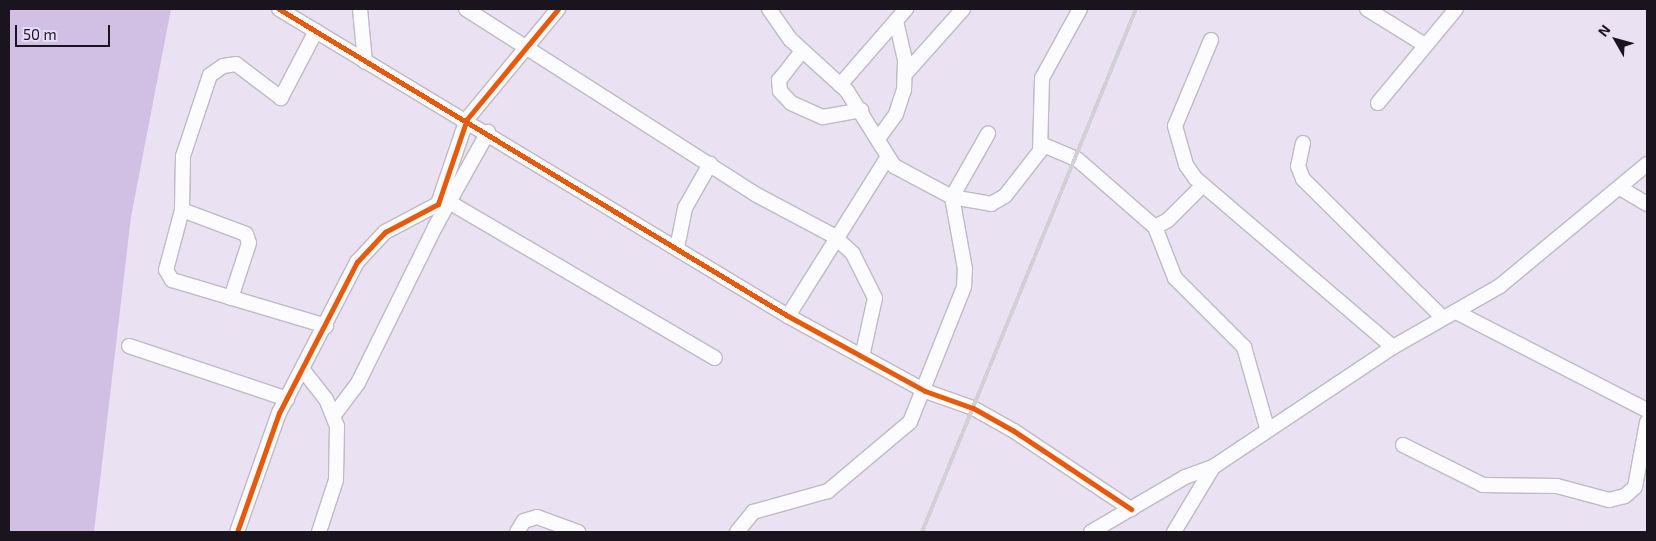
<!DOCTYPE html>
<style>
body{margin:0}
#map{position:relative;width:1656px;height:541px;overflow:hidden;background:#eae2f2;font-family:"Exo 2",sans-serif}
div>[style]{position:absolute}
.green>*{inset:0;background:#d1c0e3}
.roads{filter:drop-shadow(1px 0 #bfb9c5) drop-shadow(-1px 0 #bfb9c5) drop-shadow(0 1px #bfb9c5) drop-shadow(0 -1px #bfb9c5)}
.minor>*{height:14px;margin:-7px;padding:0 7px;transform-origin:7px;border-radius:7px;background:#fcfbfd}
.rail>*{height:4px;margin:-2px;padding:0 2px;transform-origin:2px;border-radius:2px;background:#d2d0d5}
.cycleway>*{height:5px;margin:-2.5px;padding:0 2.5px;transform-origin:2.5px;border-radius:2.5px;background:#e8590c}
span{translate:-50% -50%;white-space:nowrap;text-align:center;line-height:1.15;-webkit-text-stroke:4.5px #e9dcf8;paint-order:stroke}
.frame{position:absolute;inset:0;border:10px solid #19141e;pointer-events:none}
.north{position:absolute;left:1591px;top:15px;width:50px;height:50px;-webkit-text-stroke:4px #e9dcf8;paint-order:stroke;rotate:308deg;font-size:14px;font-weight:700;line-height:20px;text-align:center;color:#19141e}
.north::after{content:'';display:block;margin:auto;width:18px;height:22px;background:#19141e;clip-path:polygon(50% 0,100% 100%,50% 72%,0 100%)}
.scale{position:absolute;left:15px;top:25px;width:95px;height:22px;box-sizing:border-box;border:2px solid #19141e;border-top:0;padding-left:6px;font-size:15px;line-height:18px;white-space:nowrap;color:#19141e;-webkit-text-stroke:4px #e9dcf8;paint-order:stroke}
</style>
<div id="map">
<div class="green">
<i style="clip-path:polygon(9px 9px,171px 9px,131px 217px,94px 532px,9px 532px)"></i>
</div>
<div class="roads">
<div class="minor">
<i style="left:279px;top:9px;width:594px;rotate:31.1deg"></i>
<i style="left:788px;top:316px;width:156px;rotate:28.7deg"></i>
<i style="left:925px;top:391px;width:51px;rotate:19.5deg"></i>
<i style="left:973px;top:408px;width:47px;rotate:29.3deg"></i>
<i style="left:1014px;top:431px;width:141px;rotate:33.7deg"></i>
<i style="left:360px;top:9px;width:53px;rotate:84.6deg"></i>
<i style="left:466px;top:9px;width:343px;rotate:32.6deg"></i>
<i style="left:755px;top:194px;width:89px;rotate:28deg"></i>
<i style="left:834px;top:236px;width:26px;rotate:43deg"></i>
<i style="left:853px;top:254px;width:49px;rotate:63.4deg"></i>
<i style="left:875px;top:298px;width:60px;rotate:102.4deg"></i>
<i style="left:769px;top:9px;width:38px;rotate:55deg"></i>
<i style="left:791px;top:40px;width:76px;rotate:42.3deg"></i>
<i style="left:847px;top:91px;width:89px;rotate:57.9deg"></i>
<i style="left:894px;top:166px;width:66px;rotate:28.1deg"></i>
<i style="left:952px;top:197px;width:40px;rotate:10deg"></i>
<i style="left:991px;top:204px;width:16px;rotate:-30deg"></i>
<i style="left:1005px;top:196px;width:57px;rotate:-52.1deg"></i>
<i style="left:1040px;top:151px;width:73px;rotate:-88.4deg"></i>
<i style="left:1042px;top:78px;width:79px;rotate:-61.2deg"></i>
<i style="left:1367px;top:9px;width:68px;rotate:31.8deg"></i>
<i style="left:316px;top:31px;width:76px;rotate:117.6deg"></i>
<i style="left:281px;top:98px;width:56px;rotate:-142.9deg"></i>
<i style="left:236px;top:64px;width:13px;rotate:171deg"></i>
<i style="left:223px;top:66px;width:16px;rotate:145deg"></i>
<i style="left:210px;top:75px;width:85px;rotate:108.4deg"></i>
<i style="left:183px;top:156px;width:54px;rotate:91.1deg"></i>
<i style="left:182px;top:210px;width:62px;rotate:104.9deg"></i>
<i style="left:166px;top:270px;width:12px;rotate:59deg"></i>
<i style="left:172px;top:280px;width:161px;rotate:16.6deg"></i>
<i style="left:1211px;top:40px;width:93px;rotate:112.7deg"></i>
<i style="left:1175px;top:126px;width:41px;rotate:74.2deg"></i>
<i style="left:1186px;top:165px;width:16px;rotate:55deg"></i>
<i style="left:1195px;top:178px;width:260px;rotate:40.5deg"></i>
<i style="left:802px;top:51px;width:37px;rotate:128deg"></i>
<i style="left:779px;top:80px;width:11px;rotate:85deg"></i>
<i style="left:780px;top:91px;width:16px;rotate:47deg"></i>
<i style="left:791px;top:103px;width:35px;rotate:24deg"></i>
<i style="left:823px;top:117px;width:39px;rotate:-10deg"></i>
<i style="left:906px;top:73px;width:86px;rotate:-48.3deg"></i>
<i style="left:840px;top:85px;width:101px;rotate:-49deg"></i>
<i style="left:1378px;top:103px;width:122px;rotate:-50.3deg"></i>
<i style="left:878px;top:139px;width:31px;rotate:-54deg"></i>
<i style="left:896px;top:114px;width:25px;rotate:-72deg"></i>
<i style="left:904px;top:90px;width:30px;rotate:-88deg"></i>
<i style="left:905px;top:60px;width:40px;rotate:-103deg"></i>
<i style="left:1303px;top:143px;width:24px;rotate:102deg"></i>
<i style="left:1298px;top:166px;width:14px;rotate:69deg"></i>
<i style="left:1303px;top:179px;width:196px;rotate:44.8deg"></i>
<i style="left:1041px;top:144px;width:39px;rotate:23deg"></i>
<i style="left:1077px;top:159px;width:103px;rotate:41.1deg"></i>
<i style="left:1155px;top:227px;width:55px;rotate:68.6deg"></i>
<i style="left:1175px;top:278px;width:98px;rotate:45deg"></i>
<i style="left:1244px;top:347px;width:84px;rotate:74.1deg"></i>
<i style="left:1622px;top:189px;width:29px;rotate:31deg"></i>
<i style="left:449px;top:202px;width:308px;rotate:30.4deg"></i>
<i style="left:182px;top:210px;width:68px;rotate:20.6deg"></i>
<i style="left:246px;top:234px;width:9px;rotate:72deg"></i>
<i style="left:249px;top:243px;width:58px;rotate:108.1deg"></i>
<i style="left:1155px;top:227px;width:15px;rotate:-28deg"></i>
<i style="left:1168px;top:220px;width:49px;rotate:-45deg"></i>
<i style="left:677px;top:248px;width:41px;rotate:-78.7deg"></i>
<i style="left:685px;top:208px;width:51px;rotate:-60.4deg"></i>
<i style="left:1456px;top:312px;width:215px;rotate:27.2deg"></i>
<i style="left:788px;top:316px;width:186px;rotate:-57.9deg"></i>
<i style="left:129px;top:346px;width:167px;rotate:18.5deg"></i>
<i style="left:303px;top:370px;width:37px;rotate:52deg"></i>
<i style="left:326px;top:399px;width:29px;rotate:68deg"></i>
<i style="left:337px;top:426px;width:54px;rotate:91.1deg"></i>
<i style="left:336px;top:480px;width:55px;rotate:108.1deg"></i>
<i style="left:334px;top:415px;width:40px;rotate:-53deg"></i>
<i style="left:358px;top:383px;width:174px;rotate:-63.7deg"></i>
<i style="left:435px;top:227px;width:109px;rotate:-60.8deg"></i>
<i style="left:1403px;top:445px;width:89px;rotate:26.6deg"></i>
<i style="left:1483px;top:485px;width:74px;rotate:0.8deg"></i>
<i style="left:1557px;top:486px;width:54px;rotate:15.1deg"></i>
<i style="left:1609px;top:500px;width:16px;rotate:-14deg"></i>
<i style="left:1625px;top:496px;width:13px;rotate:-42deg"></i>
<i style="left:1635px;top:487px;width:66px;rotate:-79.5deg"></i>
<i style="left:237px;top:532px;width:126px;rotate:-70.6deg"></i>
<i style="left:279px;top:413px;width:170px;rotate:-62.7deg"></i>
<i style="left:357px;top:262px;width:41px;rotate:-47deg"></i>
<i style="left:385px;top:232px;width:60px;rotate:-27.8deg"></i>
<i style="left:438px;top:204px;width:90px;rotate:-71.2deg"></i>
<i style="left:467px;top:119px;width:143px;rotate:-50.4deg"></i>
<i style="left:517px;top:532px;width:13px;rotate:-58deg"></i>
<i style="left:524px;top:521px;width:14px;rotate:-17deg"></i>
<i style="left:537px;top:517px;width:44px;rotate:20.1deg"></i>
<i style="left:737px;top:532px;width:26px;rotate:-51deg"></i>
<i style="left:753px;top:512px;width:78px;rotate:-15.6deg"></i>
<i style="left:828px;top:491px;width:107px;rotate:-40.1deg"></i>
<i style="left:910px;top:422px;width:145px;rotate:-68.2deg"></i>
<i style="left:964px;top:287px;width:18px;rotate:-87deg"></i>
<i style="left:965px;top:269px;width:73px;rotate:-100.2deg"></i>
<i style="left:952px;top:197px;width:73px;rotate:-60.3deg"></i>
<i style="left:1091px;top:532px;width:109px;rotate:-30.3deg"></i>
<i style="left:1185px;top:477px;width:30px;rotate:-20deg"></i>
<i style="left:1174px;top:532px;width:76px;rotate:-59deg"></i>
<i style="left:1213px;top:467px;width:216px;rotate:-33.7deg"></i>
<i style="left:1393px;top:347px;width:123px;rotate:-29.7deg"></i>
<i style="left:1500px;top:286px;width:191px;rotate:-39.7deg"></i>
</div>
</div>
<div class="rail">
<i style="left:922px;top:532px;width:565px;rotate:-67.75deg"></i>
</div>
<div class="cycleway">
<i style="left:279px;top:9px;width:594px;rotate:31.1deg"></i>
<i style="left:788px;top:316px;width:156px;rotate:28.7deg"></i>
<i style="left:925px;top:391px;width:51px;rotate:19.5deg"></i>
<i style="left:973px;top:408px;width:47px;rotate:29.3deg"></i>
<i style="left:1014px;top:431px;width:141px;rotate:33.7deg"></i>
<i style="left:237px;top:532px;width:126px;rotate:-70.6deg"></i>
<i style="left:279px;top:413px;width:170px;rotate:-62.7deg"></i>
<i style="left:357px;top:262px;width:41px;rotate:-47deg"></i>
<i style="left:385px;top:232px;width:60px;rotate:-27.8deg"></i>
<i style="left:438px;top:204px;width:90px;rotate:-71.2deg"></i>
<i style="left:467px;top:119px;width:143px;rotate:-50.4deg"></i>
</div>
<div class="frame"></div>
<div class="north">N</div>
<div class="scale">50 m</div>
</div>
